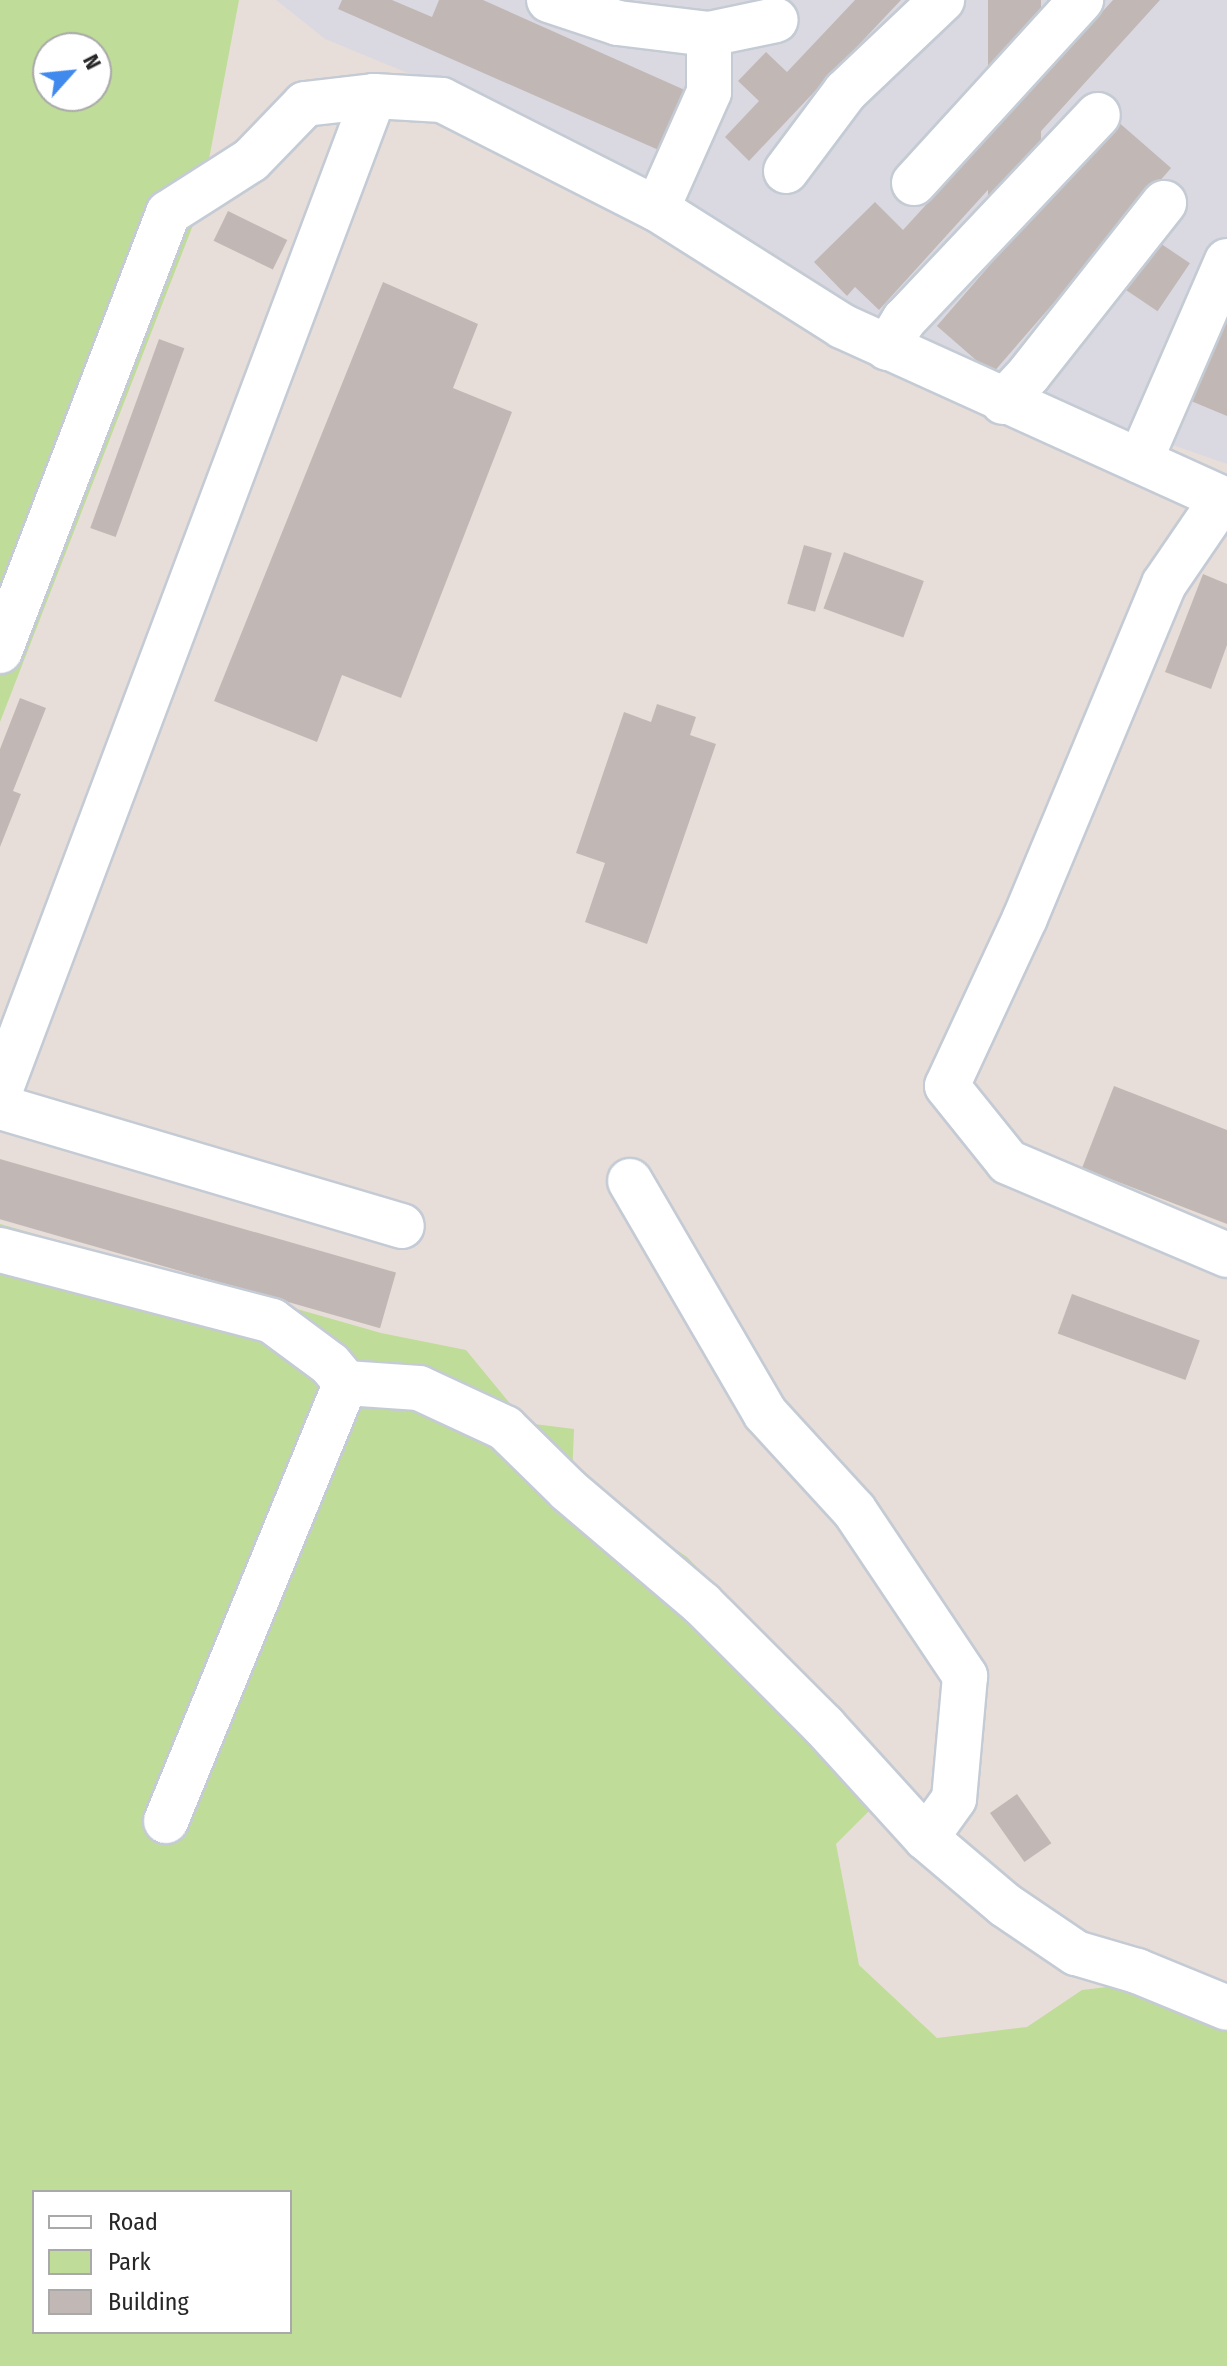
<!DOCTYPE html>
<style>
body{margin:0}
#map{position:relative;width:1227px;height:2366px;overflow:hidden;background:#e8ded9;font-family:"Fira Sans Condensed",sans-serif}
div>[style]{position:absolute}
.industrial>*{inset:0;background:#dad9e1}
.green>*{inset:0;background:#bfdc98}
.building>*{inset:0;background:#c1b8b5;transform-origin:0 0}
.roads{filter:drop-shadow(2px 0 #c4cbd4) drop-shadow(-2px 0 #c4cbd4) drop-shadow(0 2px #c4cbd4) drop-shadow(0 -2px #c4cbd4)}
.minor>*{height:44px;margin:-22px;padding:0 22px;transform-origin:22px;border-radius:22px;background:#fff}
span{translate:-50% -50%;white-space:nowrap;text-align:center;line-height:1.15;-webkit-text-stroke:8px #fff;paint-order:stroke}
.legend{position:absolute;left:32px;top:2190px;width:260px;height:144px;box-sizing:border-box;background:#fff;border:2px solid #a9a9a9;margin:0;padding:10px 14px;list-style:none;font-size:24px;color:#272727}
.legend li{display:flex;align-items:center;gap:16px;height:40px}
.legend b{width:40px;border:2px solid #a9a9a9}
.north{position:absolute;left:32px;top:32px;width:80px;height:80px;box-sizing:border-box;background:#fff;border:2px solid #a9a9a9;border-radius:50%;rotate:63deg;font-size:22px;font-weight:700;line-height:32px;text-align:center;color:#272727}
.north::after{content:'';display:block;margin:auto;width:28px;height:36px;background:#418aed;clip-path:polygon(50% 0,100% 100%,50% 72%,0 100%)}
</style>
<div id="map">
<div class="industrial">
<i style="clip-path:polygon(276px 0,1227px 0,1227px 464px,1002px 386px,852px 314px,451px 91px,325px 39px)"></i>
</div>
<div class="green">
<i style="clip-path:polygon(evenodd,0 0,239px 0,200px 207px,0 722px,0 0,48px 48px,96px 48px,96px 96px,48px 96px,48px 48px)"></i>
<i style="clip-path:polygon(evenodd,0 1224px,381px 1333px,466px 1350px,526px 1423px,574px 1429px,572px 1478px,687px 1557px,902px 1778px,836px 1844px,859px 1965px,937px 2038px,1027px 2027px,1082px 1990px,1132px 1984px,1227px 2022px,1227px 2366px,0 2366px,0 1224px,34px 2192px,290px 2192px,290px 2332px,34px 2332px,34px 2192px)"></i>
</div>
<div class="building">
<i style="clip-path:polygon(342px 0,392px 0,432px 17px,439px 0,483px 0,696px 95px,670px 155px,338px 9px)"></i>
<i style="clip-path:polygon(855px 0,901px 0,749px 161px,725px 137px,759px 101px,738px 81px,766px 52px,787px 72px)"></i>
<i style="left:988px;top:0;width:53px;height:276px"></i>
<i style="clip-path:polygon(1113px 0,1160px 0,879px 310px,855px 287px,847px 296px,814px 262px,875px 202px,903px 230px)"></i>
<i style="left:1116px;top:120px;width:73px;height:273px;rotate:41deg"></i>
<i style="left:228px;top:211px;width:66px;height:33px;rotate:26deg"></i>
<i style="left:1151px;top:237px;width:47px;height:58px;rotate:34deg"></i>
<i style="clip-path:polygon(383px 282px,478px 324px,453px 388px,512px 412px,401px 698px,342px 675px,317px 742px,214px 701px)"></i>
<i style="clip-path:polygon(1227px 314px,1227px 416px,1191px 401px)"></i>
<i style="left:159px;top:339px;width:27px;height:201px;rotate:20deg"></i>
<i style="left:804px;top:545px;width:29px;height:61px;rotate:16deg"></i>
<i style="left:844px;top:552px;width:85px;height:60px;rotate:20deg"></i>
<i style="clip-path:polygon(1203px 574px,1227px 584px,1227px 645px,1211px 689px,1165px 672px)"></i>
<i style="clip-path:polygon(20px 698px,46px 708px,13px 791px,21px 794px,0 847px,0 749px)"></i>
<i style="clip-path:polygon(657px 704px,696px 717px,690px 735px,716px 744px,647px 944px,585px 922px,605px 863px,576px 853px,624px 712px,651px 722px)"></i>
<i style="clip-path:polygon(1114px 1086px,1227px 1130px,1227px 1224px,1082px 1168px)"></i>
<i style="left:0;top:1159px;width:412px;height:58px;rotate:16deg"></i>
<i style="left:1072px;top:1294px;width:136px;height:42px;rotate:20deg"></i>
<i style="left:1017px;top:1794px;width:60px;height:33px;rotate:55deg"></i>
</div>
<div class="roads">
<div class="minor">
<i style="left:549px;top:0;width:73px;rotate:18.4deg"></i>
<i style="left:618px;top:23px;width:92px;rotate:6.9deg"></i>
<i style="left:709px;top:34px;width:68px;rotate:-11.8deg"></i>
<i style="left:786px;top:171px;width:99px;rotate:-53.2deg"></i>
<i style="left:845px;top:92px;width:134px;rotate:-43.5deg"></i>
<i style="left:914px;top:183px;width:248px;rotate:-47.6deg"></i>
<i style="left:657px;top:209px;width:128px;rotate:-66deg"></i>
<i style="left:709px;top:92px;width:58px;rotate:-90deg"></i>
<i style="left:887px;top:348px;width:33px;rotate:-59deg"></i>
<i style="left:904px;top:320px;width:282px;rotate:-46.6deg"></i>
<i style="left:1003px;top:402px;width:38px;rotate:-47deg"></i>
<i style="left:1029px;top:374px;width:218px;rotate:-51.7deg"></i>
<i style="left:1140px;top:461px;width:218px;rotate:-66.5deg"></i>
<i style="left:1222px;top:499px;width:103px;rotate:124.3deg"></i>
<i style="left:1164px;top:584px;width:362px;rotate:112.6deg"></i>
<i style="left:1025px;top:918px;width:185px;rotate:114.9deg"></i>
<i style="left:947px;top:1086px;width:97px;rotate:51.2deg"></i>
<i style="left:1008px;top:1162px;width:238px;rotate:23deg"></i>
<i style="left:0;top:651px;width:469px;rotate:-69deg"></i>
<i style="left:168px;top:213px;width:98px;rotate:-32.6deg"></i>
<i style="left:251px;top:160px;width:78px;rotate:-46deg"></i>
<i style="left:305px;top:104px;width:69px;rotate:-6.6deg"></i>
<i style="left:0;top:1091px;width:1063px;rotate:-69.4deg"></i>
<i style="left:374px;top:96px;width:68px;rotate:3.4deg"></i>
<i style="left:442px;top:100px;width:241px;rotate:26.9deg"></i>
<i style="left:657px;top:209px;width:219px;rotate:32.3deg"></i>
<i style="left:842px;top:326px;width:423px;rotate:24.4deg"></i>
<i style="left:0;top:1107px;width:419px;rotate:16.5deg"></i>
<i style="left:630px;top:1181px;width:268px;rotate:59.8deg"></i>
<i style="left:765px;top:1413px;width:132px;rotate:47.5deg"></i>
<i style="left:854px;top:1510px;width:200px;rotate:56.2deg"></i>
<i style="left:965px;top:1676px;width:123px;rotate:95.1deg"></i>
<i style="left:954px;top:1799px;width:48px;rotate:125.7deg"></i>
<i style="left:0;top:1250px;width:281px;rotate:14.6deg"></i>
<i style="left:272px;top:1321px;width:72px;rotate:36.6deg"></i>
<i style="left:330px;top:1364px;width:25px;rotate:50deg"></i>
<i style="left:346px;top:1383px;width:73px;rotate:3.9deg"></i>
<i style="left:419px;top:1388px;width:95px;rotate:24.9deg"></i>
<i style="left:505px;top:1428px;width:88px;rotate:44.5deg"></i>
<i style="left:568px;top:1490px;width:176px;rotate:40.4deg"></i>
<i style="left:702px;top:1604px;width:173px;rotate:45deg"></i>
<i style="left:824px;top:1726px;width:151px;rotate:47.7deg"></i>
<i style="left:926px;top:1838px;width:104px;rotate:40.3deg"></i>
<i style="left:1005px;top:1905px;width:86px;rotate:34.1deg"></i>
<i style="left:1076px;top:1953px;width:64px;rotate:16.4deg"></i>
<i style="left:1137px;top:1971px;width:97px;rotate:22.3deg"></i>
<i style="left:166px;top:1821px;width:474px;rotate:-67.7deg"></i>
</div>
</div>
<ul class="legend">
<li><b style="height:10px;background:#fff"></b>Road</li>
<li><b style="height:22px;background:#bfdc98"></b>Park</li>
<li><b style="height:22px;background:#c1b8b5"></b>Building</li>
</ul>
<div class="north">N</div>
</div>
